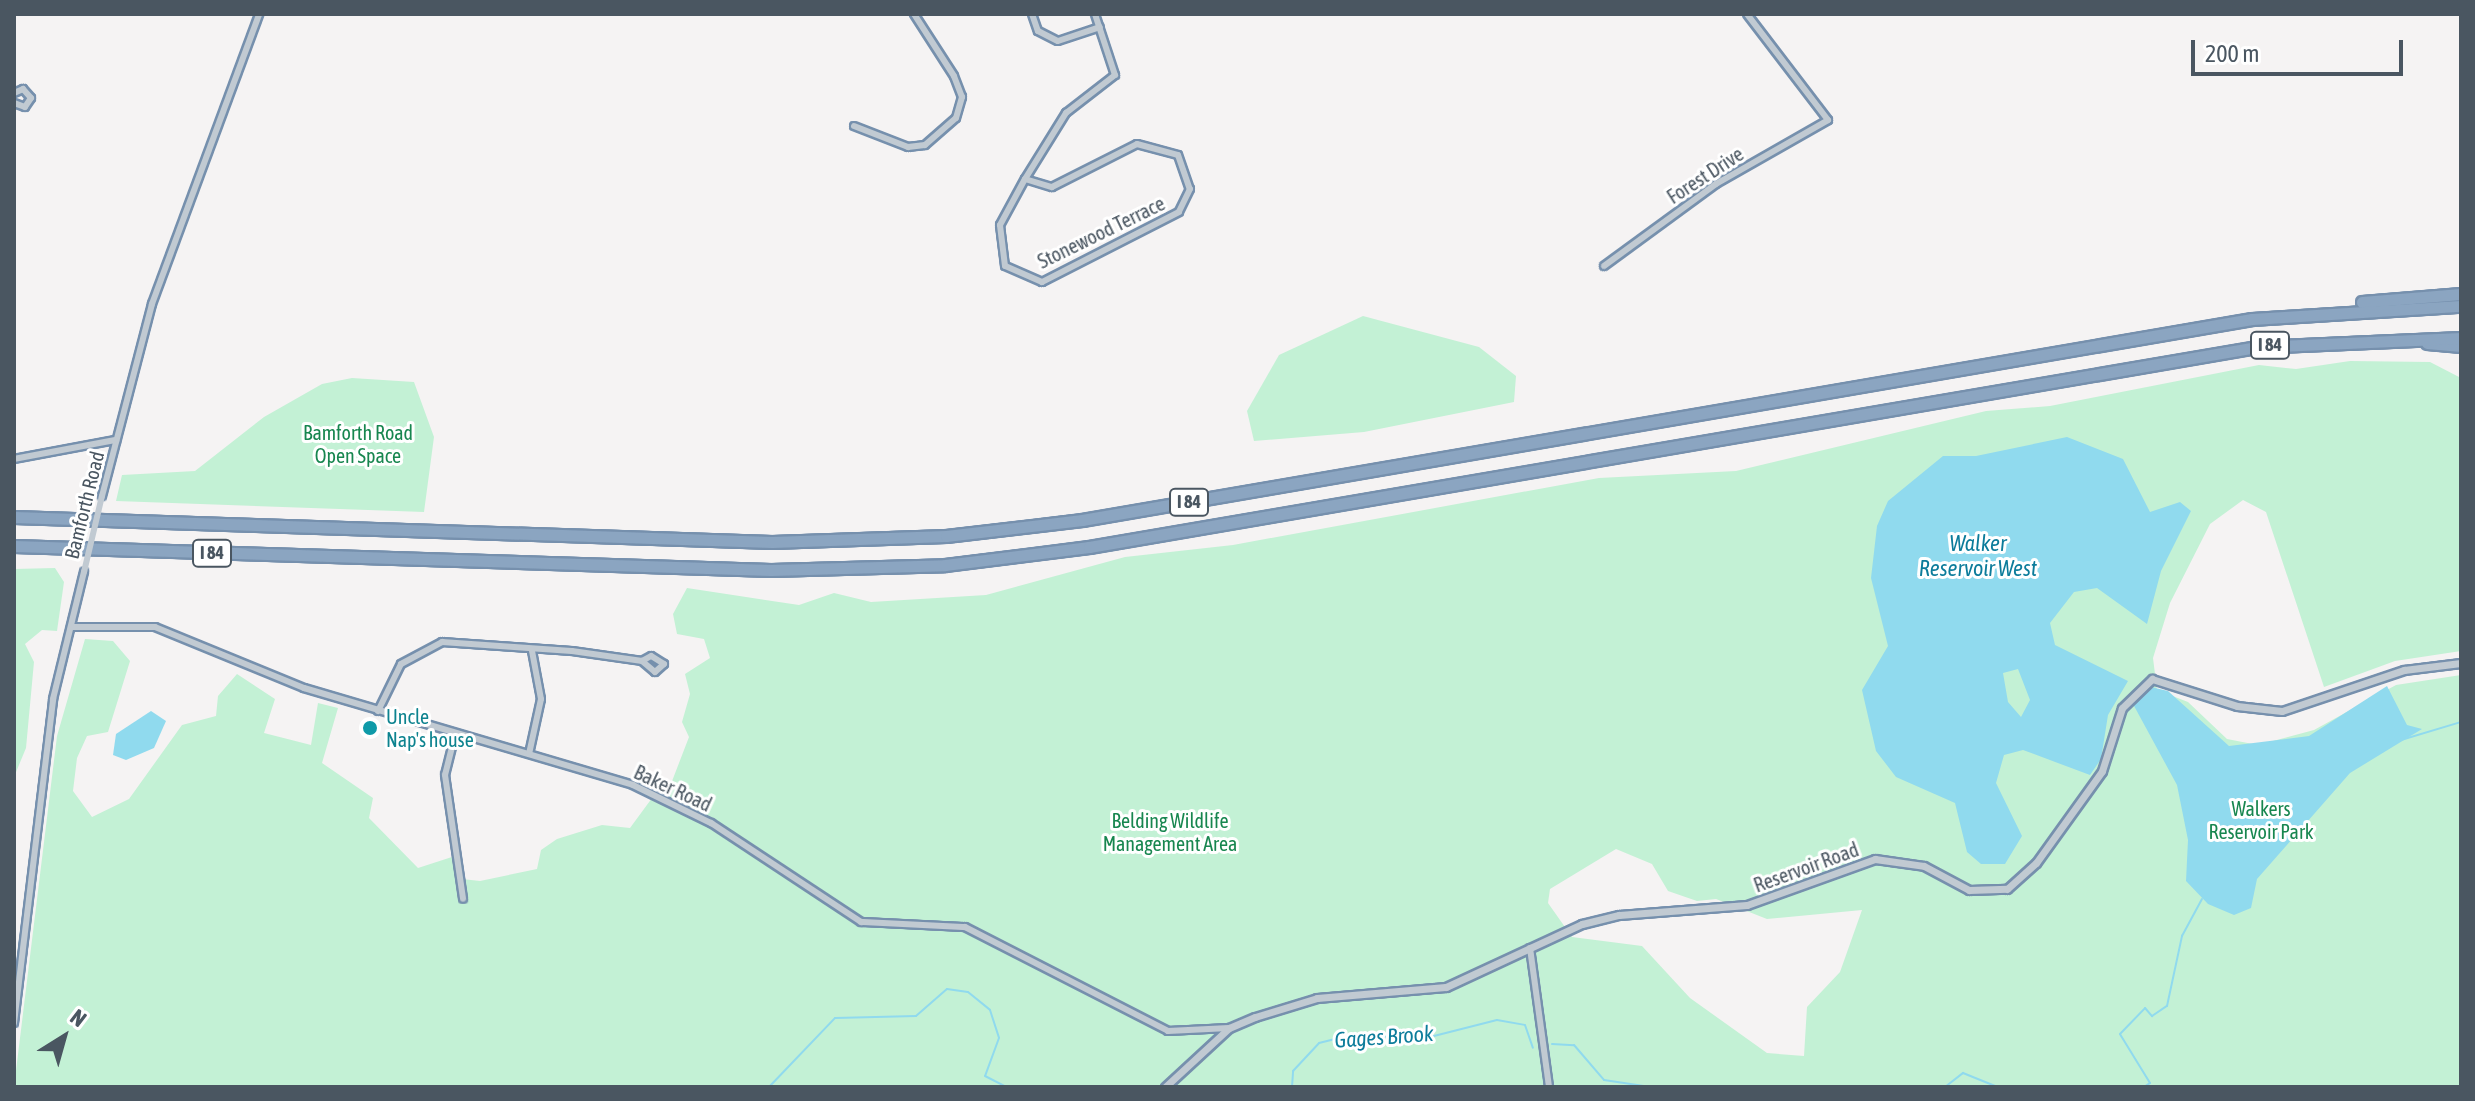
<!DOCTYPE html>
<style>
body{margin:0}
#map{position:relative;width:2475px;height:1101px;overflow:hidden;background:#f5f3f3;font-family:"Asap Condensed",sans-serif}
div>[style]{position:absolute}
.green>*{inset:0;background:#c3f1d5}
.water>*{inset:0;background:#90daee}
.stream>*{height:2px;margin:-1px;padding:0 1px;transform-origin:1px;border-radius:1px;background:#90daee}
.roads{filter:drop-shadow(2px 0 #7690ad) drop-shadow(-2px 0 #7690ad) drop-shadow(0 2px #7690ad) drop-shadow(0 -2px #7690ad)}
.minor>*{height:6px;margin:-3px;padding:0 3px;transform-origin:3px;border-radius:3px;background:#c1cad2}
.tertiary>*{height:7px;margin:-3.5px;padding:0 3.5px;transform-origin:3.5px;border-radius:3.5px;background:#c1cad2}
.motorway>*{height:11px;margin:-5.5px;padding:0 5.5px;transform-origin:5.5px;border-radius:5.5px;background:#8ba5c1}
.minor-bridge>*{height:6px;margin:-3px;padding:0 3px;transform-origin:3px;border-radius:3px;background:#c1cad2}
.dots>*{width:22px;height:22px;translate:-50% -50%;box-sizing:border-box;border:4px solid #fff;border-radius:50%}
span{translate:-50% -50%;white-space:nowrap;text-align:center;line-height:1.15;-webkit-text-stroke:6px #fff;paint-order:stroke}
.shield-label span{padding:2px 6px;background:#fff;border:2px solid;border-radius:6px;-webkit-text-stroke-width:0}
.shield-label{font-size:18px;color:#4a5661;font-weight:700}
.street-label{font-size:20px;color:#4a5661}
.park-label{font-size:20px;color:#17864f}
.culture-label{font-size:20px;color:#0d838f}
.left{translate:0 -50%;text-align:left}
.water-label{font-size:22px;color:#0c7c9b;font-style:italic}
.frame{position:absolute;inset:0;border:16px solid #4a5661;pointer-events:none}
.north{position:absolute;left:24px;top:997px;width:80px;height:80px;-webkit-text-stroke:6px #fff;paint-order:stroke;rotate:37deg;font-size:22px;font-weight:700;line-height:32px;text-align:center;color:#4a5661}
.north::after{content:'';display:block;margin:auto;width:28px;height:36px;background:#4a5661;clip-path:polygon(50% 0,100% 100%,50% 72%,0 100%)}
.scale{position:absolute;left:2191px;top:40px;width:212px;height:36px;box-sizing:border-box;border:4px solid #4a5661;border-top:0;padding-left:10px;font-size:24px;line-height:28px;white-space:nowrap;color:#4a5661;-webkit-text-stroke:6px #fff;paint-order:stroke}
</style>
<div id="map">
<div class="green">
<i style="clip-path:polygon(1363px 316px,1479px 347px,1516px 376px,1514px 402px,1364px 432px,1254px 441px,1247px 411px,1279px 355px)"></i>
<i style="clip-path:polygon(evenodd,2350px 361px,2430px 362px,2461px 378px,2461px 651px,2395px 661px,2324px 687px,2266px 512px,2243px 500px,2210px 524px,2170px 603px,2153px 658px,2157px 690px,2188px 702px,2227px 739px,2258px 745px,2314px 730px,2396px 685px,2461px 675px,2461px 1087px,14px 1087px,57px 736px,85px 639px,113px 641px,130px 661px,108px 732px,87px 736px,77px 758px,73px 791px,92px 817px,129px 799px,182px 725px,216px 716px,218px 696px,237px 674px,275px 699px,264px 733px,311px 745px,318px 703px,338px 708px,322px 763px,373px 798px,369px 818px,418px 868px,455px 856px,462px 879px,480px 881px,537px 869px,541px 850px,557px 839px,602px 825px,630px 828px,655px 794px,669px 789px,689px 737px,682px 722px,690px 694px,685px 674px,710px 658px,704px 639px,677px 634px,673px 614px,687px 588px,799px 605px,834px 593px,871px 602px,986px 595px,1125px 557px,1233px 545px,1599px 478px,1736px 471px,1986px 411px,2050px 406px,2259px 365px,2296px 369px,2350px 361px,1616px 849px,1652px 864px,1668px 891px,1697px 901px,1716px 899px,1767px 919px,1862px 910px,1840px 972px,1807px 1007px,1804px 1056px,1767px 1053px,1690px 998px,1642px 946px,1572px 937px,1548px 903px,1550px 889px,1616px 849px)"></i>
<i style="clip-path:polygon(352px 378px,414px 382px,434px 437px,424px 512px,116px 501px,122px 475px,195px 471px,264px 417px,322px 384px)"></i>
<i style="clip-path:polygon(55px 568px,64px 582px,57px 631px,42px 630px,25px 644px,34px 662px,26px 748px,14px 777px,14px 569px)"></i>
</div>
<div class="water">
<i style="clip-path:polygon(evenodd,2067px 437px,2123px 459px,2150px 512px,2180px 502px,2191px 511px,2161px 571px,2147px 624px,2097px 588px,2074px 592px,2050px 623px,2055px 645px,2128px 681px,2108px 715px,2101px 759px,2090px 775px,2023px 750px,2004px 755px,1996px 783px,2022px 836px,2005px 864px,1981px 864px,1967px 852px,1955px 803px,1896px 777px,1876px 751px,1862px 690px,1888px 646px,1871px 578px,1877px 526px,1888px 501px,1943px 456px,1976px 456px,2067px 437px,2018px 669px,2030px 700px,2021px 717px,2008px 702px,2003px 673px,2018px 669px)"></i>
<i style="clip-path:polygon(2151px 687px,2168px 691px,2229px 746px,2309px 736px,2387px 686px,2407px 725px,2422px 729px,2350px 773px,2257px 879px,2251px 908px,2234px 915px,2208px 904px,2186px 881px,2188px 840px,2177px 785px,2133px 704px)"></i>
<i style="clip-path:polygon(151px 711px,166px 721px,154px 748px,126px 760px,113px 755px,116px 734px)"></i>
</div>
<div class="stream">
<i style="left:2461px;top:700px;width:5px;rotate:90deg"></i>
<i style="left:2401px;top:740px;width:63px;rotate:-16.7deg"></i>
<i style="left:1552px;top:1044px;width:22px;rotate:3deg"></i>
<i style="left:1574px;top:1045px;width:46px;rotate:49.4deg"></i>
<i style="left:1604px;top:1080px;width:47px;rotate:8.7deg"></i>
<i style="left:769px;top:1087px;width:95px;rotate:-46.3deg"></i>
<i style="left:835px;top:1018px;width:81px;rotate:-1.4deg"></i>
<i style="left:916px;top:1016px;width:41px;rotate:-41.1deg"></i>
<i style="left:947px;top:989px;width:21px;rotate:8deg"></i>
<i style="left:968px;top:992px;width:28px;rotate:39deg"></i>
<i style="left:990px;top:1010px;width:29px;rotate:72deg"></i>
<i style="left:999px;top:1038px;width:40px;rotate:110.2deg"></i>
<i style="left:985px;top:1076px;width:25px;rotate:27deg"></i>
<i style="left:1292px;top:1087px;width:16px;rotate:-86deg"></i>
<i style="left:1293px;top:1071px;width:38px;rotate:-47deg"></i>
<i style="left:1319px;top:1043px;width:30px;rotate:-14deg"></i>
<i style="left:1348px;top:1036px;width:82px;rotate:0.7deg"></i>
<i style="left:1430px;top:1037px;width:69px;rotate:-14.2deg"></i>
<i style="left:1497px;top:1020px;width:28px;rotate:10deg"></i>
<i style="left:1525px;top:1025px;width:24px;rotate:71deg"></i>
<i style="left:1945px;top:1087px;width:23px;rotate:-38deg"></i>
<i style="left:1963px;top:1073px;width:38px;rotate:22deg"></i>
<i style="left:2144px;top:1087px;width:7px;rotate:-34deg"></i>
<i style="left:2150px;top:1083px;width:57px;rotate:-121.5deg"></i>
<i style="left:2120px;top:1034px;width:36px;rotate:-46deg"></i>
<i style="left:2145px;top:1008px;width:11px;rotate:49deg"></i>
<i style="left:2152px;top:1016px;width:18px;rotate:-34deg"></i>
<i style="left:2167px;top:1006px;width:72px;rotate:-77.9deg"></i>
<i style="left:2182px;top:936px;width:42px;rotate:-61.6deg"></i>
</div>
<div class="roads">
<div class="minor">
<i style="left:1032px;top:14px;width:18px;rotate:71deg"></i>
<i style="left:1038px;top:31px;width:22px;rotate:27deg"></i>
<i style="left:1058px;top:41px;width:44px;rotate:-18.4deg"></i>
<i style="left:14px;top:93px;width:10px;rotate:-24deg"></i>
<i style="left:23px;top:89px;width:12px;rotate:48deg"></i>
<i style="left:31px;top:98px;width:11px;rotate:124deg"></i>
<i style="left:25px;top:107px;width:12px;rotate:-160deg"></i>
<i style="left:854px;top:126px;width:58px;rotate:21.3deg"></i>
<i style="left:908px;top:147px;width:17px;rotate:-7deg"></i>
<i style="left:925px;top:145px;width:41px;rotate:-41.1deg"></i>
<i style="left:956px;top:118px;width:22px;rotate:-74deg"></i>
<i style="left:962px;top:97px;width:22px;rotate:-111deg"></i>
<i style="left:954px;top:76px;width:74px;rotate:-122.8deg"></i>
<i style="left:1137px;top:144px;width:42px;rotate:15deg"></i>
<i style="left:1178px;top:155px;width:36px;rotate:71deg"></i>
<i style="left:1190px;top:189px;width:25px;rotate:116deg"></i>
<i style="left:1179px;top:212px;width:154px;rotate:152.9deg"></i>
<i style="left:1042px;top:282px;width:40px;rotate:-156.6deg"></i>
<i style="left:1005px;top:266px;width:41px;rotate:-97deg"></i>
<i style="left:1000px;top:225px;width:52px;rotate:-61.5deg"></i>
<i style="left:1025px;top:179px;width:28px;rotate:17deg"></i>
<i style="left:1052px;top:187px;width:95px;rotate:-26.8deg"></i>
<i style="left:1025px;top:179px;width:78px;rotate:-58.2deg"></i>
<i style="left:1066px;top:113px;width:62px;rotate:-37.8deg"></i>
<i style="left:1115px;top:75px;width:64px;rotate:-108.2deg"></i>
<i style="left:1604px;top:266px;width:139px;rotate:-36.2deg"></i>
<i style="left:1716px;top:184px;width:129px;rotate:-29.7deg"></i>
<i style="left:1828px;top:120px;width:133px;rotate:-127.4deg"></i>
<i style="left:14px;top:459px;width:104px;rotate:-10.6deg"></i>
<i style="left:102px;top:496px;width:198px;rotate:-75.4deg"></i>
<i style="left:152px;top:304px;width:309px;rotate:-69.7deg"></i>
<i style="left:71px;top:627px;width:84px"></i>
<i style="left:155px;top:627px;width:161px;rotate:22.3deg"></i>
<i style="left:304px;top:688px;width:343px;rotate:16.4deg"></i>
<i style="left:633px;top:785px;width:87px;rotate:26deg"></i>
<i style="left:711px;top:823px;width:180px;rotate:33.4deg"></i>
<i style="left:861px;top:922px;width:104px;rotate:2.8deg"></i>
<i style="left:965px;top:927px;width:228px;rotate:27.1deg"></i>
<i style="left:1168px;top:1031px;width:61px;rotate:-2.8deg"></i>
<i style="left:378px;top:711px;width:52px;rotate:-63.9deg"></i>
<i style="left:401px;top:664px;width:47px;rotate:-28.2deg"></i>
<i style="left:442px;top:642px;width:130px;rotate:4deg"></i>
<i style="left:572px;top:651px;width:71px;rotate:8.1deg"></i>
<i style="left:642px;top:661px;width:17px;rotate:40deg"></i>
<i style="left:655px;top:672px;width:12px;rotate:-42deg"></i>
<i style="left:664px;top:664px;width:15px;rotate:-148deg"></i>
<i style="left:651px;top:656px;width:10px;rotate:151deg"></i>
<i style="left:455px;top:735px;width:41px;rotate:104deg"></i>
<i style="left:445px;top:775px;width:125px;rotate:81.7deg"></i>
<i style="left:529px;top:754px;width:56px;rotate:-77.7deg"></i>
<i style="left:541px;top:699px;width:49px;rotate:-100.6deg"></i>
<i style="left:1530px;top:948px;width:140px;rotate:82.2deg"></i>
<i style="left:14px;top:1023px;width:326px;rotate:-83.1deg"></i>
<i style="left:53px;top:699px;width:131px;rotate:-76.3deg"></i>
</div>
<div class="tertiary">
<i style="left:1165px;top:1087px;width:87px;rotate:-42.7deg"></i>
<i style="left:1229px;top:1028px;width:28px;rotate:-23deg"></i>
<i style="left:1255px;top:1017px;width:65px;rotate:-17deg"></i>
<i style="left:1317px;top:998px;width:129px;rotate:-4.9deg"></i>
<i style="left:1446px;top:987px;width:150px;rotate:-24.9deg"></i>
<i style="left:1582px;top:924px;width:38px;rotate:-14deg"></i>
<i style="left:1619px;top:915px;width:128px;rotate:-4.5deg"></i>
<i style="left:1747px;top:905px;width:136px;rotate:-19.8deg"></i>
<i style="left:1875px;top:859px;width:49px;rotate:8.1deg"></i>
<i style="left:1924px;top:866px;width:51px;rotate:28.1deg"></i>
<i style="left:1969px;top:890px;width:38px;rotate:-2deg"></i>
<i style="left:2007px;top:889px;width:39px;rotate:-42deg"></i>
<i style="left:2036px;top:863px;width:113px;rotate:-54.3deg"></i>
<i style="left:2102px;top:771px;width:66px;rotate:-72.4deg"></i>
<i style="left:2122px;top:708px;width:42px;rotate:-44deg"></i>
<i style="left:2152px;top:679px;width:89px;rotate:17.6deg"></i>
<i style="left:2237px;top:706px;width:45px;rotate:6.3deg"></i>
<i style="left:2282px;top:711px;width:129px;rotate:-18.6deg"></i>
<i style="left:2404px;top:670px;width:57px;rotate:-7deg"></i>
</div>
<div class="motorway">
<i style="left:2362px;top:302px;width:99px;rotate:-4.6deg"></i>
<i style="left:2427px;top:343px;width:34px;rotate:5deg"></i>
<i style="left:14px;top:517px;width:758px;rotate:1.89deg"></i>
<i style="left:772px;top:542px;width:174px;rotate:-2deg"></i>
<i style="left:946px;top:536px;width:137px;rotate:-6.7deg"></i>
<i style="left:1082px;top:520px;width:1187px;rotate:-9.75deg"></i>
<i style="left:2252px;top:319px;width:209px;rotate:-3.6deg"></i>
<i style="left:14px;top:546px;width:757px;rotate:1.82deg"></i>
<i style="left:771px;top:570px;width:174px;rotate:-1.6deg"></i>
<i style="left:945px;top:565px;width:145px;rotate:-7.1deg"></i>
<i style="left:1089px;top:547px;width:1184px;rotate:-9.72deg"></i>
<i style="left:2256px;top:347px;width:205px;rotate:-2.5deg"></i>
</div>
</div>
<div class="minor-bridge">
<i style="left:84px;top:572px;width:78px;rotate:-76.7deg"></i>
</div>
<div class="dots">
<i style="left:370px;top:728px;background:#0f9aa8"></i>
</div>
<div class="shield-label">
<span style="left:2270px;top:345px">I 84</span>
<span style="left:1189px;top:502px">I 84</span>
<span style="left:212px;top:553px">I 84</span>
</div>
<div class="street-label">
<span style="left:1705px;top:175px;rotate:-33deg">Forest Drive</span>
<span style="left:1101px;top:232px;rotate:-26deg">Stonewood Terrace</span>
<span style="left:84px;top:505px;rotate:-76deg">Bamforth Road</span>
<span style="left:673px;top:788px;rotate:25deg">Baker Road</span>
<span style="left:1806px;top:867px;rotate:-20deg">Reservoir Road</span>
</div>
<div class="park-label">
<span style="left:358px;top:444px">Bamforth Road<br>Open Space</span>
<span style="left:2261px;top:820px">Walkers<br>Reservoir Park</span>
<span style="left:1170px;top:832px">Belding Wildlife<br>Management Area</span>
</div>
<div class="culture-label">
<span class="left" style="left:386px;top:728px">Uncle<br>Nap's house</span>
</div>
<div class="water-label">
<span style="left:1978px;top:556px">Walker<br>Reservoir West</span>
<span style="left:1384px;top:1037px;rotate:-4deg">Gages Brook</span>
</div>
<div class="frame"></div>
<div class="north">N</div>
<div class="scale">200 m</div>
</div>
